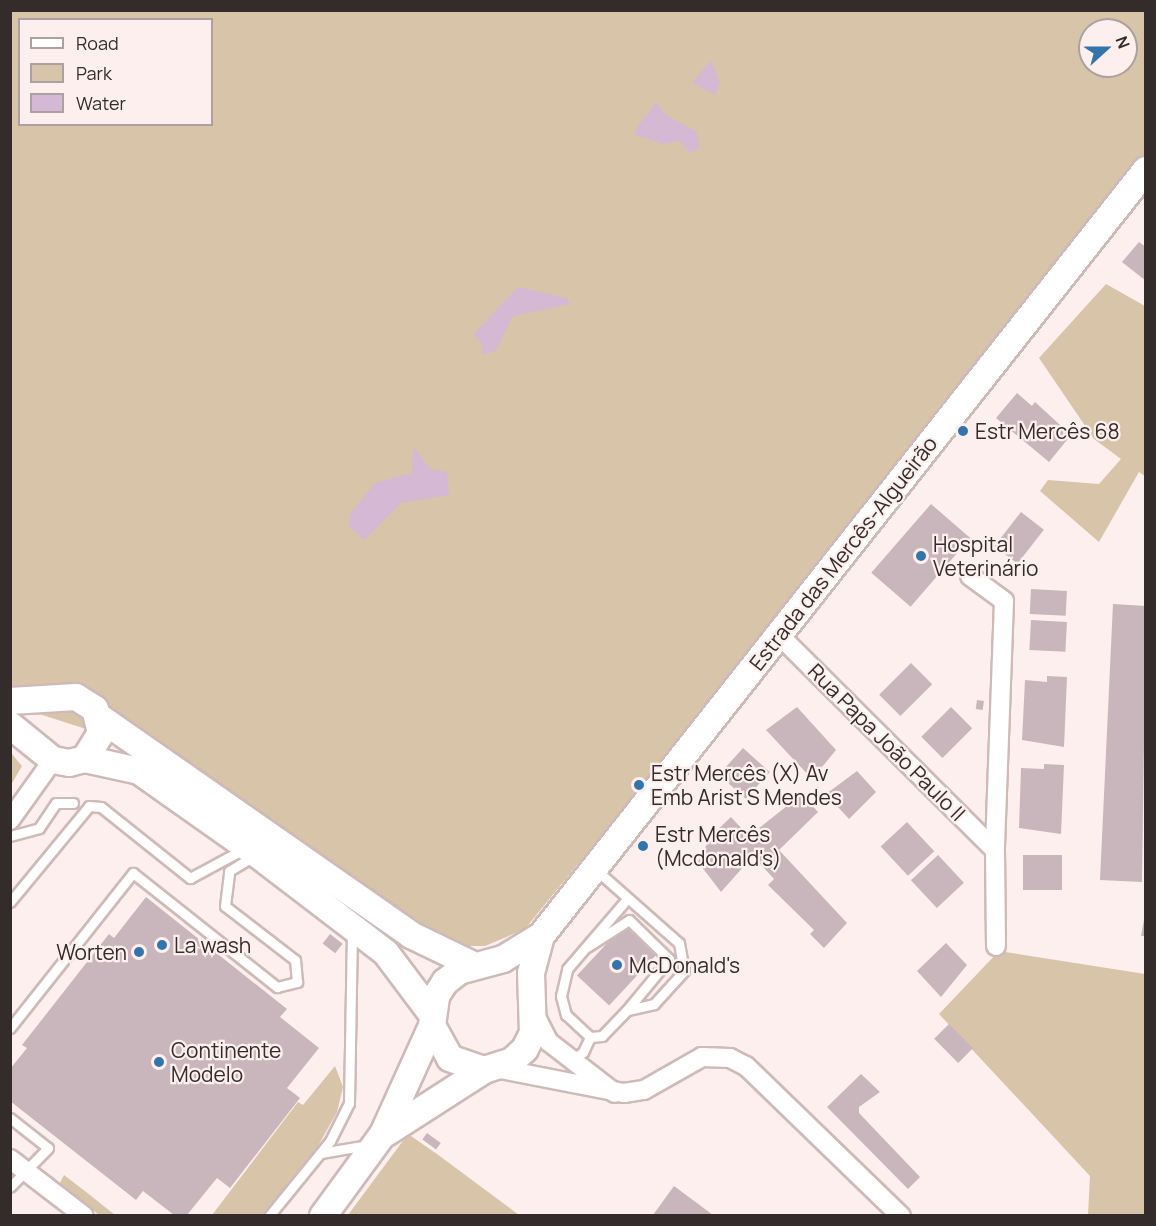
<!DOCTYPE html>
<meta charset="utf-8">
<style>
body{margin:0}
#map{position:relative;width:1156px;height:1226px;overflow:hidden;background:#fcefee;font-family:Manrope,sans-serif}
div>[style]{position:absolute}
.green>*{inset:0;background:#d8c4a9}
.water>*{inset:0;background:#d5b8d4}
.building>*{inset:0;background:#c9b6bc;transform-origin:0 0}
.roads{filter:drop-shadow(2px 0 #cebab8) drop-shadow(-2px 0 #cebab8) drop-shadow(0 2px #cebab8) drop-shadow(0 -2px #cebab8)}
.lane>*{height:9px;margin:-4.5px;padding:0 4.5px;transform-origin:4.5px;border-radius:4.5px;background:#fff}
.street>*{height:18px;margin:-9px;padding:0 9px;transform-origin:9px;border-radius:9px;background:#fff}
.secondary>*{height:26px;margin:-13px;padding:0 13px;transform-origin:13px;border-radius:13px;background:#fff}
.dots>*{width:16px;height:16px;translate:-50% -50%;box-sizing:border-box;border:3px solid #fcefee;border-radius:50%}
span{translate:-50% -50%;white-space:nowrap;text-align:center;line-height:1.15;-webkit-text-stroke:4.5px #fcefee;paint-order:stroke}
.poi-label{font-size:21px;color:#342c2b}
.left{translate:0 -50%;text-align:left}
.right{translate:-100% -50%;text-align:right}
.street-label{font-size:21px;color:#342c2b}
.frame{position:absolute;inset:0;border:12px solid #342c2b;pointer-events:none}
.legend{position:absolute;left:18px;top:18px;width:195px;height:108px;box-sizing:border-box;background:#fcefee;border:2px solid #aca1a0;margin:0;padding:8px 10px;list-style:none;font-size:18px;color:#342c2b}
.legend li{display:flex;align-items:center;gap:12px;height:30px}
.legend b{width:30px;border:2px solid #aca1a0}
.north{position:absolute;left:1078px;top:18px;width:60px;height:60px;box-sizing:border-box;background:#fcefee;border:2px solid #aca1a0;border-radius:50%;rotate:69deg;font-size:16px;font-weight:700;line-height:24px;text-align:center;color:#342c2b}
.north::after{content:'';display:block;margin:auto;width:21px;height:27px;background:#3375ab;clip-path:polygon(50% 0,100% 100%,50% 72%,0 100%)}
</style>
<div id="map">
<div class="green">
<i style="clip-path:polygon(evenodd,11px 11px,1145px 11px,1145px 164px,525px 929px,485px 946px,465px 946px,437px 936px,164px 754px,11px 705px,11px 11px,20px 20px,212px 20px,212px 124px,20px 124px,20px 20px,11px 11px,1090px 30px,1126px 30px,1126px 66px,1090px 66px,1090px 30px)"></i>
<i style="clip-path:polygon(1106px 284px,1145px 306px,1146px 477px,1139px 472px,1099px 542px,1040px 491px,1048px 480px,1099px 484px,1121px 459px,1094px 439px,1039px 358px)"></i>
<i style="clip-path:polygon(11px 753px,22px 766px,11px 785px)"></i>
<i style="clip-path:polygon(999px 951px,1145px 974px,1145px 1215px,1088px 1215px,1090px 1176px,939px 1014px)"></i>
<i style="clip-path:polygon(335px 1066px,343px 1087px,337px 1112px,318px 1146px,262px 1215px,212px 1215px,298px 1102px,303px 1105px)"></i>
<i style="clip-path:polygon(408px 1134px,437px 1154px,519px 1215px,348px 1215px)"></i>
<i style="clip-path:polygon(64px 1175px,90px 1195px,115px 1215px,99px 1215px,60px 1183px)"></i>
</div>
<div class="water">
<i style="clip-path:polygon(711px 60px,720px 82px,715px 95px,692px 83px)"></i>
<i style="clip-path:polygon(656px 101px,664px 114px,697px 132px,699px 148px,690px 153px,680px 141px,663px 144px,633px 134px)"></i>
<i style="clip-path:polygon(518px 287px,567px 298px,570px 304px,513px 316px,496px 350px,483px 355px,481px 341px,473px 335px)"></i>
<i style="clip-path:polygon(413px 446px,430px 469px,447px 472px,449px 495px,401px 503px,364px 540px,349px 526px,350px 514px,375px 483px,412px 473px)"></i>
</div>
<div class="building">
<i style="clip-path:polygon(1139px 242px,1146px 247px,1146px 281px,1122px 262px)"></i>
<i style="clip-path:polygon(1017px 393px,1032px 406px,1035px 402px,1071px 435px,1049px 462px,996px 418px)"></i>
<i style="left:931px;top:504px;width:52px;height:91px;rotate:41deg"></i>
<i style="left:1021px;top:512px;width:29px;height:43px;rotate:38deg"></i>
<i style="left:1031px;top:589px;width:36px;height:25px;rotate:3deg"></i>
<i style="clip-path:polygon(1113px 604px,1146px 606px,1142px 882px,1100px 880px)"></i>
<i style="left:1031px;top:620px;width:36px;height:30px;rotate:3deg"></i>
<i style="left:911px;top:663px;width:30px;height:45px;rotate:45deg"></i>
<i style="clip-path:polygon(1047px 676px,1067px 677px,1064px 747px,1022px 740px,1025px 680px,1047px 682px)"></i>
<i style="left:977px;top:700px;width:7px;height:9px;rotate:8deg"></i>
<i style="clip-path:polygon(797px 707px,836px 750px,812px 779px,766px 730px)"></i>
<i style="left:951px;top:707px;width:30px;height:42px;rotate:45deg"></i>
<i style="left:743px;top:748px;width:36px;height:36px;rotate:42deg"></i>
<i style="clip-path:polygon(1044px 764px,1064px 765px,1061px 834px,1019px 828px,1021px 768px,1044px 769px)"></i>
<i style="clip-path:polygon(857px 771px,876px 792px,849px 819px,826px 794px)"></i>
<i style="clip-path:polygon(802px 794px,818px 812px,779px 850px,847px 923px,824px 948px,810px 934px,814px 930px,768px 885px,774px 879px,753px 856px,721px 892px,698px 862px,711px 836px,731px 817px,755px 843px,764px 835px,758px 829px)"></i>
<i style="left:907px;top:822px;width:40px;height:36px;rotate:47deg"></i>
<i style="left:938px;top:855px;width:38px;height:37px;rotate:47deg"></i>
<i style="left:1023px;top:855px;width:39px;height:35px"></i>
<i style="clip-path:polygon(146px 897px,287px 1009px,280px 1017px,319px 1048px,287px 1088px,300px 1098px,230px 1188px,217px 1178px,187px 1215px,174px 1215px,143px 1191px,136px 1200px,10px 1101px,10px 1069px,27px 1048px,22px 1045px,109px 934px,114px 938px)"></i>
<i style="clip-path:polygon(1144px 920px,1146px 920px,1146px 936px,1141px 936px)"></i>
<i style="left:624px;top:925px;width:44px;height:69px;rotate:43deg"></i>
<i style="left:330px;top:934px;width:16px;height:12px;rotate:38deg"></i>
<i style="clip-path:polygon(946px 943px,967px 965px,941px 997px,917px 971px)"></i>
<i style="left:949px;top:1024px;width:34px;height:21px;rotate:45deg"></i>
<i style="clip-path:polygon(861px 1074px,880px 1092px,859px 1107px,859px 1113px,920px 1177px,908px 1189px,827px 1107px)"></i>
<i style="left:427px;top:1133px;width:17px;height:8px;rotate:36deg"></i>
<i style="clip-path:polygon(674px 1186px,713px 1215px,653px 1215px)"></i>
</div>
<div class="roads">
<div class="lane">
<i style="left:10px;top:836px;width:30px;rotate:-15deg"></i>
<i style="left:39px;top:828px;width:30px;rotate:-56deg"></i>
<i style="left:56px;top:803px;width:17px"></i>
<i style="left:595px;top:869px;width:112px;rotate:41.4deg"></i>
<i style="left:679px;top:943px;width:28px;rotate:80deg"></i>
<i style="left:684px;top:971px;width:45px;rotate:132.3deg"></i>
<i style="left:654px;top:1004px;width:28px;rotate:167deg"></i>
<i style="left:627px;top:1010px;width:36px;rotate:134deg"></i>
<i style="left:602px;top:1036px;width:12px;rotate:175deg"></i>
<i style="left:590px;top:1037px;width:33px;rotate:-137deg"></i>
<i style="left:566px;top:1015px;width:20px;rotate:-105deg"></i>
<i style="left:561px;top:996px;width:28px;rotate:-77deg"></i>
<i style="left:567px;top:969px;width:92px;rotate:-49.4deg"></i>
<i style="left:10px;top:902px;width:124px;rotate:-50.5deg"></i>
<i style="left:89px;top:806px;width:12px;rotate:5deg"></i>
<i style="left:101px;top:807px;width:114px;rotate:38.6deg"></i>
<i style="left:190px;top:878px;width:59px;rotate:-28.3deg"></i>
<i style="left:587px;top:947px;width:50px;rotate:-32.7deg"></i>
<i style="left:629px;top:920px;width:56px;rotate:44.3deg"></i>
<i style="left:669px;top:959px;width:66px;rotate:129.5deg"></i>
<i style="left:10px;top:1028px;width:198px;rotate:-51.6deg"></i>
<i style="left:133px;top:873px;width:184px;rotate:38.4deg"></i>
<i style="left:277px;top:987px;width:21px;rotate:-14deg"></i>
<i style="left:297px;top:982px;width:22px;rotate:-95deg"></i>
<i style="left:295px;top:960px;width:88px;rotate:-142.4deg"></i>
<i style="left:225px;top:906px;width:35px;rotate:-83deg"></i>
<i style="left:229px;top:871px;width:27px;rotate:-31deg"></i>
<i style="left:572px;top:1060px;width:14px;rotate:-36deg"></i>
<i style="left:583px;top:1052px;width:17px;rotate:-65deg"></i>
<i style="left:10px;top:1118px;width:48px;rotate:38.3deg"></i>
<i style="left:48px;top:1148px;width:54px;rotate:134.3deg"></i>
<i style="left:321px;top:1153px;width:48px;rotate:-9.7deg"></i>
<i style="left:269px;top:1216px;width:97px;rotate:-50.9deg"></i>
<i style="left:330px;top:1141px;width:42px;rotate:-63.4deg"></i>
<i style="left:349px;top:1103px;width:172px;rotate:-89deg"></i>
</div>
<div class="street">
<i style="left:970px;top:576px;width:42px;rotate:36.3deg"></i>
<i style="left:1004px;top:601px;width:249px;rotate:92.1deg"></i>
<i style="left:778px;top:634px;width:306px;rotate:44.9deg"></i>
<i style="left:995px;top:850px;width:96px;rotate:89.4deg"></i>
<i style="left:10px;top:820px;width:74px;rotate:-54.4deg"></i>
<i style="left:535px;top:1015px;width:30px;rotate:63deg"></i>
<i style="left:549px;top:1042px;width:83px;rotate:37.7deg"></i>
<i style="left:495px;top:1068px;width:131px;rotate:11deg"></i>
<i style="left:624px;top:1093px;width:20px;rotate:-9deg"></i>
<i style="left:644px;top:1090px;width:67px;rotate:-29.6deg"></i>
<i style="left:702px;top:1057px;width:28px;rotate:2deg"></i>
<i style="left:730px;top:1058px;width:18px;rotate:27deg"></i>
<i style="left:746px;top:1066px;width:216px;rotate:44.1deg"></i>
<i style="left:10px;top:1159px;width:93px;rotate:37.6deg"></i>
</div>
<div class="secondary">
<i style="left:10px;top:701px;width:66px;rotate:-3.5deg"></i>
<i style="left:76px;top:697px;width:22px;rotate:32deg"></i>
<i style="left:95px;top:709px;width:25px;rotate:76deg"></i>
<i style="left:101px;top:733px;width:31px;rotate:122deg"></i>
<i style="left:85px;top:759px;width:16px;rotate:166deg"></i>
<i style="left:69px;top:763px;width:16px;rotate:-169deg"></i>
<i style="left:53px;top:760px;width:55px;rotate:-140.9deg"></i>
<i style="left:99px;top:717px;width:381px;rotate:34.9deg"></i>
<i style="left:411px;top:935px;width:71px;rotate:25.8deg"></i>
<i style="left:85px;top:759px;width:55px;rotate:12.5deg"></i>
<i style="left:139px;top:771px;width:146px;rotate:35.2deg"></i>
<i style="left:258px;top:855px;width:161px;rotate:37.4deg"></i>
<i style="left:386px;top:953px;width:75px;rotate:53.1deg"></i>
<i style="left:541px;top:936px;width:38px;rotate:105deg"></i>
<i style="left:531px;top:973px;width:60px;rotate:88.1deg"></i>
<i style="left:533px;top:1033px;width:18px;rotate:117deg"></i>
<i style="left:525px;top:1049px;width:18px;rotate:137deg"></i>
<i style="left:512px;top:1061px;width:29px;rotate:162deg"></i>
<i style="left:484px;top:1070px;width:36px;rotate:-161deg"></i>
<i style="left:450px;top:1058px;width:37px;rotate:-119deg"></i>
<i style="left:432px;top:1026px;width:30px;rotate:-82deg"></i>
<i style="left:436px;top:996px;width:17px;rotate:-57deg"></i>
<i style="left:445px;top:982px;width:18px;rotate:-38deg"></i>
<i style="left:459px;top:971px;width:46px;rotate:-15.3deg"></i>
<i style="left:503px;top:959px;width:44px;rotate:-31.2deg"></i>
<i style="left:541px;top:936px;width:976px;rotate:-51.7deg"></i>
<i style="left:386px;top:1133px;width:117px;rotate:-32.7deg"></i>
<i style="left:323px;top:1216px;width:102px;rotate:-53.8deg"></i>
<i style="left:383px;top:1134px;width:119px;rotate:-65.6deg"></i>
</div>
</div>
<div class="dots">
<i style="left:963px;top:431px;background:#3375ab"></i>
<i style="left:921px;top:556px;background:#3375ab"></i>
<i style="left:639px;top:785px;background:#3375ab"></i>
<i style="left:643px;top:846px;background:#3375ab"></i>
<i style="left:162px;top:945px;background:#3375ab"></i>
<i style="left:139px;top:952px;background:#3375ab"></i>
<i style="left:617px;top:965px;background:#3375ab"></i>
<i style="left:159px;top:1062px;background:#3375ab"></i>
</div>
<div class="poi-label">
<span class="left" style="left:975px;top:431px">Estr Mercês 68</span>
<span class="left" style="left:933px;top:556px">Hospital<br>Veterinário</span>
<span class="left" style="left:651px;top:785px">Estr Mercês (X) Av<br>Emb Arist S Mendes</span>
<span class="left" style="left:655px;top:846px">Estr Mercês<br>(Mcdonald's)</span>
<span class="left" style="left:174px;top:945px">La wash</span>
<span class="right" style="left:127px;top:952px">Worten</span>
<span class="left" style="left:629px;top:965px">McDonald's</span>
<span class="left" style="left:171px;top:1062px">Continente<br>Modelo</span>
</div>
<div class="street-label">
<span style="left:843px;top:553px;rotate:-52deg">Estrada das Mercês-Algueirão</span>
<span style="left:887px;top:742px;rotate:45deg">Rua Papa João Paulo II</span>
</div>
<div class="frame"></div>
<ul class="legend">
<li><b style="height:8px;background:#fff"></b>Road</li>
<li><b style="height:16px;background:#d8c4a9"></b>Park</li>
<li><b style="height:16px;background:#d5b8d4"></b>Water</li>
</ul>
<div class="north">N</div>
</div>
